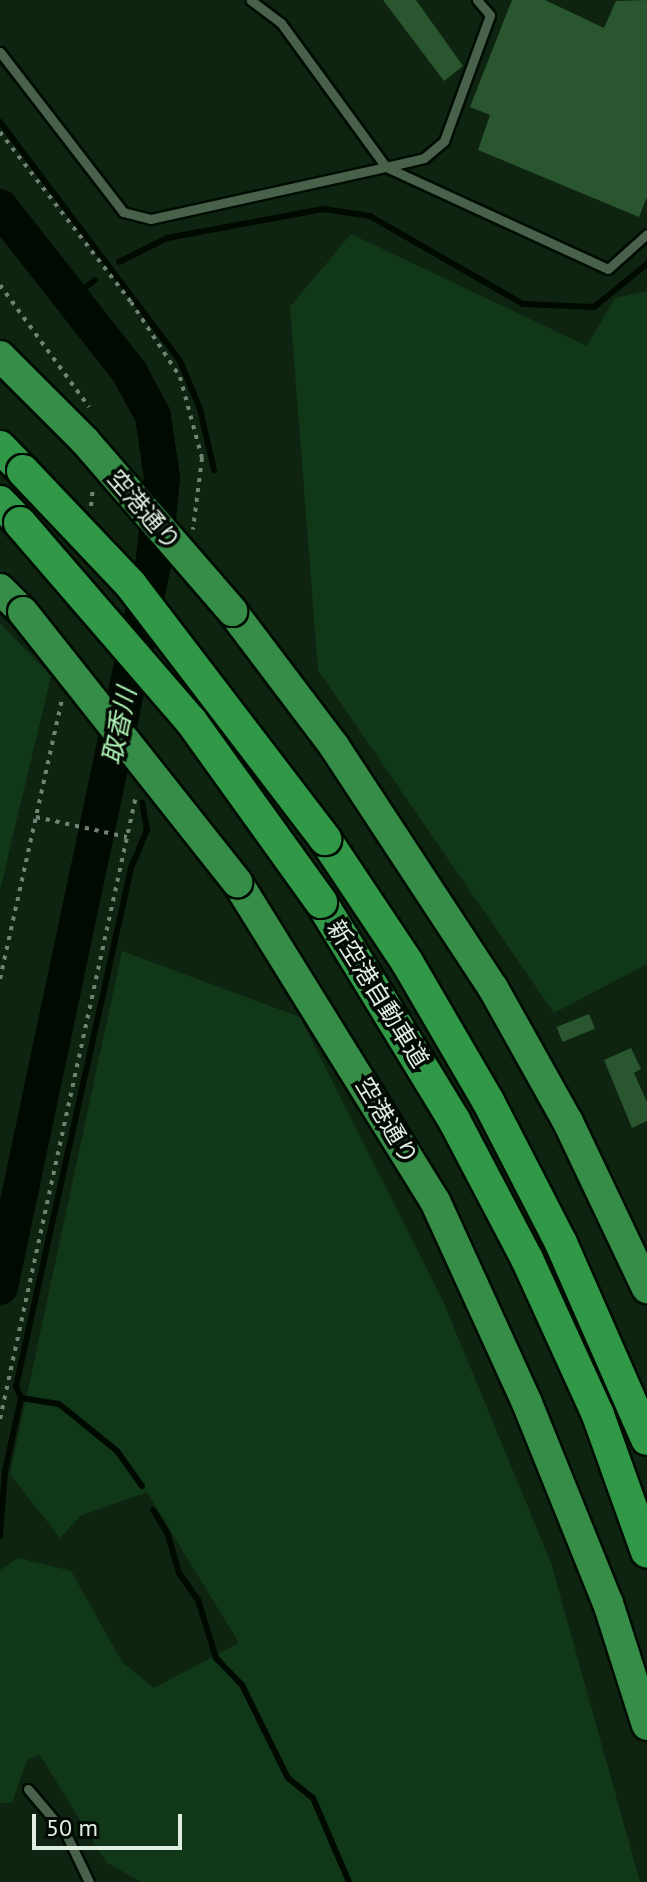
<!DOCTYPE html>
<meta charset="utf-8">
<style>
body{margin:0}
#map{position:relative;width:647px;height:1882px;overflow:hidden;background:#0e2411;font-family:"PT Sans","Noto Sans JP",sans-serif}
div>[style]{position:absolute}
.green>*{inset:0;background:#103818}
.stream>*{height:6px;margin:-3px;padding:0 3px;transform-origin:3px;border-radius:3px;background:#000a00}
.river>*{height:36px;margin:-18px;padding:0 18px;transform-origin:18px;border-radius:18px;background:#000a00}
.building>*{inset:0;background:#29552f;transform-origin:0 0}
.path>*{height:4px;margin-top:-2px;transform-origin:0;background:repeating-linear-gradient(90deg,#718373 0 4px,transparent 0 10px)}
.roads{filter:drop-shadow(2px 0 #000c01) drop-shadow(-2px 0 #000c01) drop-shadow(0 2px #000c01) drop-shadow(0 -2px #000c01)}
.service>*{height:9px;margin:-4.5px;padding:0 4.5px;transform-origin:4.5px;border-radius:4.5px;background:#49614b}
.trunk>*{height:30px;margin:-15px;padding:0 15px;transform-origin:15px;border-radius:15px;background:#358d47}
.motorway>*{height:32px;margin:-16px;padding:0 16px;transform-origin:16px;border-radius:16px;background:#309846}
.bridges{filter:drop-shadow(2px 0 #000c01) drop-shadow(-2px 0 #000c01) drop-shadow(0 2px #000c01) drop-shadow(0 -2px #000c01)}
.trunk-bridge>*{height:30px;margin:-15px;padding:0 15px;transform-origin:15px;border-radius:15px;background:#358d47}
.motorway-bridge>*{height:32px;margin:-16px;padding:0 16px;transform-origin:16px;border-radius:16px;background:#309846}
span{translate:-50% -50%;white-space:nowrap;text-align:center;line-height:1.15;-webkit-text-stroke:7px #030a04;paint-order:stroke}
.street-label{font-size:24px;color:#e0eee1}
.water-label{font-size:26px;color:#aef3b5;font-style:italic}
.scale{position:absolute;left:32px;top:1814px;width:150px;height:36px;box-sizing:border-box;border:4px solid #e0eee1;border-top:0;padding-left:10px;font-size:24px;line-height:28px;white-space:nowrap;color:#e0eee1;-webkit-text-stroke:6px #030a04;paint-order:stroke}
</style>
<div id="map">
<div class="green">
<i style="clip-path:polygon(351px 234px,587px 346px,615px 298px,647px 291px,647px 964px,554px 1013px,318px 670px,290px 307px)"></i>
<i style="clip-path:polygon(0 623px,51px 676px,0 890px)"></i>
<i style="clip-path:polygon(122px 951px,300px 1017px,443px 1301px,551px 1563px,640px 1882px,141px 1882px,106px 1862px,40px 1755px,27px 1760px,12px 1803px,0 1803px,0 1570px,18px 1558px,71px 1571px,122px 1662px,154px 1688px,239px 1643px,147px 1492px,80px 1516px,60px 1538px,10px 1474px)"></i>
</div>
<div class="stream">
<i style="left:0;top:122px;width:299px;rotate:53deg"></i>
<i style="left:180px;top:361px;width:52px;rotate:67.4deg"></i>
<i style="left:200px;top:409px;width:63px;rotate:77.1deg"></i>
<i style="left:119px;top:262px;width:54px;rotate:-26.6deg"></i>
<i style="left:167px;top:238px;width:159px;rotate:-10.5deg"></i>
<i style="left:323px;top:209px;width:48px;rotate:8.5deg"></i>
<i style="left:370px;top:216px;width:177px;rotate:29.9deg"></i>
<i style="left:523px;top:304px;width:71px;rotate:2.4deg"></i>
<i style="left:594px;top:307px;width:68px;rotate:-39.1deg"></i>
<i style="left:69px;top:299px;width:32px;rotate:-36deg"></i>
<i style="left:21px;top:1398px;width:38px;rotate:9deg"></i>
<i style="left:59px;top:1404px;width:75px;rotate:39deg"></i>
<i style="left:117px;top:1451px;width:43px;rotate:54.5deg"></i>
<i style="left:153px;top:1510px;width:26px;rotate:58deg"></i>
<i style="left:167px;top:1532px;width:43px;rotate:73.7deg"></i>
<i style="left:179px;top:1573px;width:33px;rotate:55deg"></i>
<i style="left:198px;top:1600px;width:61px;rotate:72.8deg"></i>
<i style="left:216px;top:1658px;width:37px;rotate:46deg"></i>
<i style="left:242px;top:1685px;width:104px;rotate:63.7deg"></i>
<i style="left:288px;top:1778px;width:32px;rotate:39deg"></i>
<i style="left:313px;top:1798px;width:91px;rotate:66.8deg"></i>
<i style="left:0;top:1536px;width:65px;rotate:-85.6deg"></i>
<i style="left:5px;top:1471px;width:75px;rotate:-77.6deg"></i>
<i style="left:21px;top:1398px;width:13px;rotate:-113deg"></i>
<i style="left:16px;top:1386px;width:531px;rotate:-77.48deg"></i>
<i style="left:131px;top:868px;width:41px;rotate:-67.2deg"></i>
<i style="left:147px;top:830px;width:28px;rotate:-100deg"></i>
</div>
<div class="river">
<i style="left:0;top:207px;width:211px;rotate:51.9deg"></i>
<i style="left:130px;top:373px;width:49px;rotate:61.9deg"></i>
<i style="left:153px;top:416px;width:63px;rotate:81.7deg"></i>
<i style="left:162px;top:478px;width:82px;rotate:95.6deg"></i>
<i style="left:154px;top:560px;width:743px;rotate:101.96deg"></i>
</div>
<div class="building">
<i style="clip-path:polygon(383px 0,416px 0,463px 66px,444px 81px)"></i>
<i style="clip-path:polygon(512px 0,545px 0,604px 28px,616px 1px,647px 0,647px 197px,639px 217px,478px 150px,490px 115px,470px 107px)"></i>
<i style="left:589px;top:1014px;width:16px;height:35px;rotate:68deg"></i>
<i style="clip-path:polygon(631px 1048px,641px 1069px,634px 1073px,647px 1102px,647px 1121px,632px 1128px,604px 1060px)"></i>
</div>
<div class="path">
<i style="left:0;top:132px;width:215px;rotate:52.4deg"></i>
<i style="left:131px;top:302px;width:90px;rotate:56.8deg"></i>
<i style="left:180px;top:377px;width:84px;rotate:74.8deg"></i>
<i style="left:202px;top:458px;width:72px;rotate:97.2deg"></i>
<i style="left:0;top:285px;width:151px;rotate:53.9deg"></i>
<i style="left:91px;top:506px;width:19px;rotate:-84deg"></i>
<i style="left:36px;top:817px;width:93px;rotate:12.4deg"></i>
<i style="left:0;top:979px;width:286px;rotate:-77.5deg"></i>
<i style="left:0;top:1419px;width:638px;rotate:-77.69deg"></i>
</div>
<div class="roads">
<div class="service">
<i style="left:0;top:52px;width:202px;rotate:52.4deg"></i>
<i style="left:123px;top:212px;width:29px;rotate:14deg"></i>
<i style="left:151px;top:219px;width:241px;rotate:-12.5deg"></i>
<i style="left:386px;top:167px;width:178px;rotate:-126.1deg"></i>
<i style="left:281px;top:23px;width:38px;rotate:-143deg"></i>
<i style="left:386px;top:167px;width:244px;rotate:24.7deg"></i>
<i style="left:608px;top:269px;width:52px;rotate:-41.9deg"></i>
<i style="left:386px;top:167px;width:39px;rotate:-13deg"></i>
<i style="left:424px;top:158px;width:26px;rotate:-40deg"></i>
<i style="left:444px;top:141px;width:134px;rotate:-69.9deg"></i>
<i style="left:490px;top:15px;width:20px;rotate:-131deg"></i>
<i style="left:28px;top:1789px;width:59px;rotate:49.8deg"></i>
<i style="left:66px;top:1834px;width:53px;rotate:64.4deg"></i>
</div>
<div class="trunk">
<i style="left:0;top:589px;width:33px;rotate:45deg"></i>
<i style="left:232px;top:611px;width:169px;rotate:52.9deg"></i>
<i style="left:334px;top:746px;width:290px;rotate:56.7deg"></i>
<i style="left:493px;top:988px;width:154px;rotate:60.8deg"></i>
<i style="left:568px;top:1122px;width:184px;rotate:64.6deg"></i>
<i style="left:237px;top:882px;width:375px;rotate:58.2deg"></i>
<i style="left:435px;top:1201px;width:222px;rotate:65.5deg"></i>
<i style="left:527px;top:1403px;width:216px;rotate:68deg"></i>
<i style="left:608px;top:1603px;width:128px;rotate:72.3deg"></i>
</div>
<div class="motorway">
<i style="left:0;top:447px;width:33px;rotate:46deg"></i>
<i style="left:0;top:502px;width:29px;rotate:46deg"></i>
<i style="left:325px;top:839px;width:148px;rotate:56.3deg"></i>
<i style="left:407px;top:962px;width:161px;rotate:59.8deg"></i>
<i style="left:488px;top:1101px;width:160px;rotate:62.8deg"></i>
<i style="left:561px;top:1243px;width:214px;rotate:66.3deg"></i>
<i style="left:321px;top:902px;width:255px;rotate:58.6deg"></i>
<i style="left:454px;top:1120px;width:157px;rotate:62.3deg"></i>
<i style="left:527px;top:1259px;width:171px;rotate:65.5deg"></i>
<i style="left:598px;top:1415px;width:145px;rotate:70.3deg"></i>
</div>
</div>
<div class="bridges">
<div class="trunk-bridge">
<i style="left:0;top:356px;width:120px;rotate:45deg"></i>
<i style="left:85px;top:441px;width:225px;rotate:49.1deg"></i>
<i style="left:23px;top:612px;width:345px;rotate:51.6deg"></i>
</div>
<div class="motorway-bridge">
<i style="left:23px;top:471px;width:157px;rotate:46.5deg"></i>
<i style="left:131px;top:585px;width:320px;rotate:52.6deg"></i>
<i style="left:20px;top:523px;width:262px;rotate:49.2deg"></i>
<i style="left:191px;top:721px;width:223px;rotate:54.3deg"></i>
</div>
</div>
<div class="street-label">
<span style="left:144px;top:510px;rotate:49deg">空港通り</span>
<span style="left:378px;top:994px;rotate:58deg">新空港自動車道</span>
<span style="left:387px;top:1121px;rotate:59deg">空港通り</span>
</div>
<div class="water-label">
<span style="left:119px;top:726px;rotate:-78deg">取香川</span>
</div>
<div class="scale">50 m</div>
</div>
